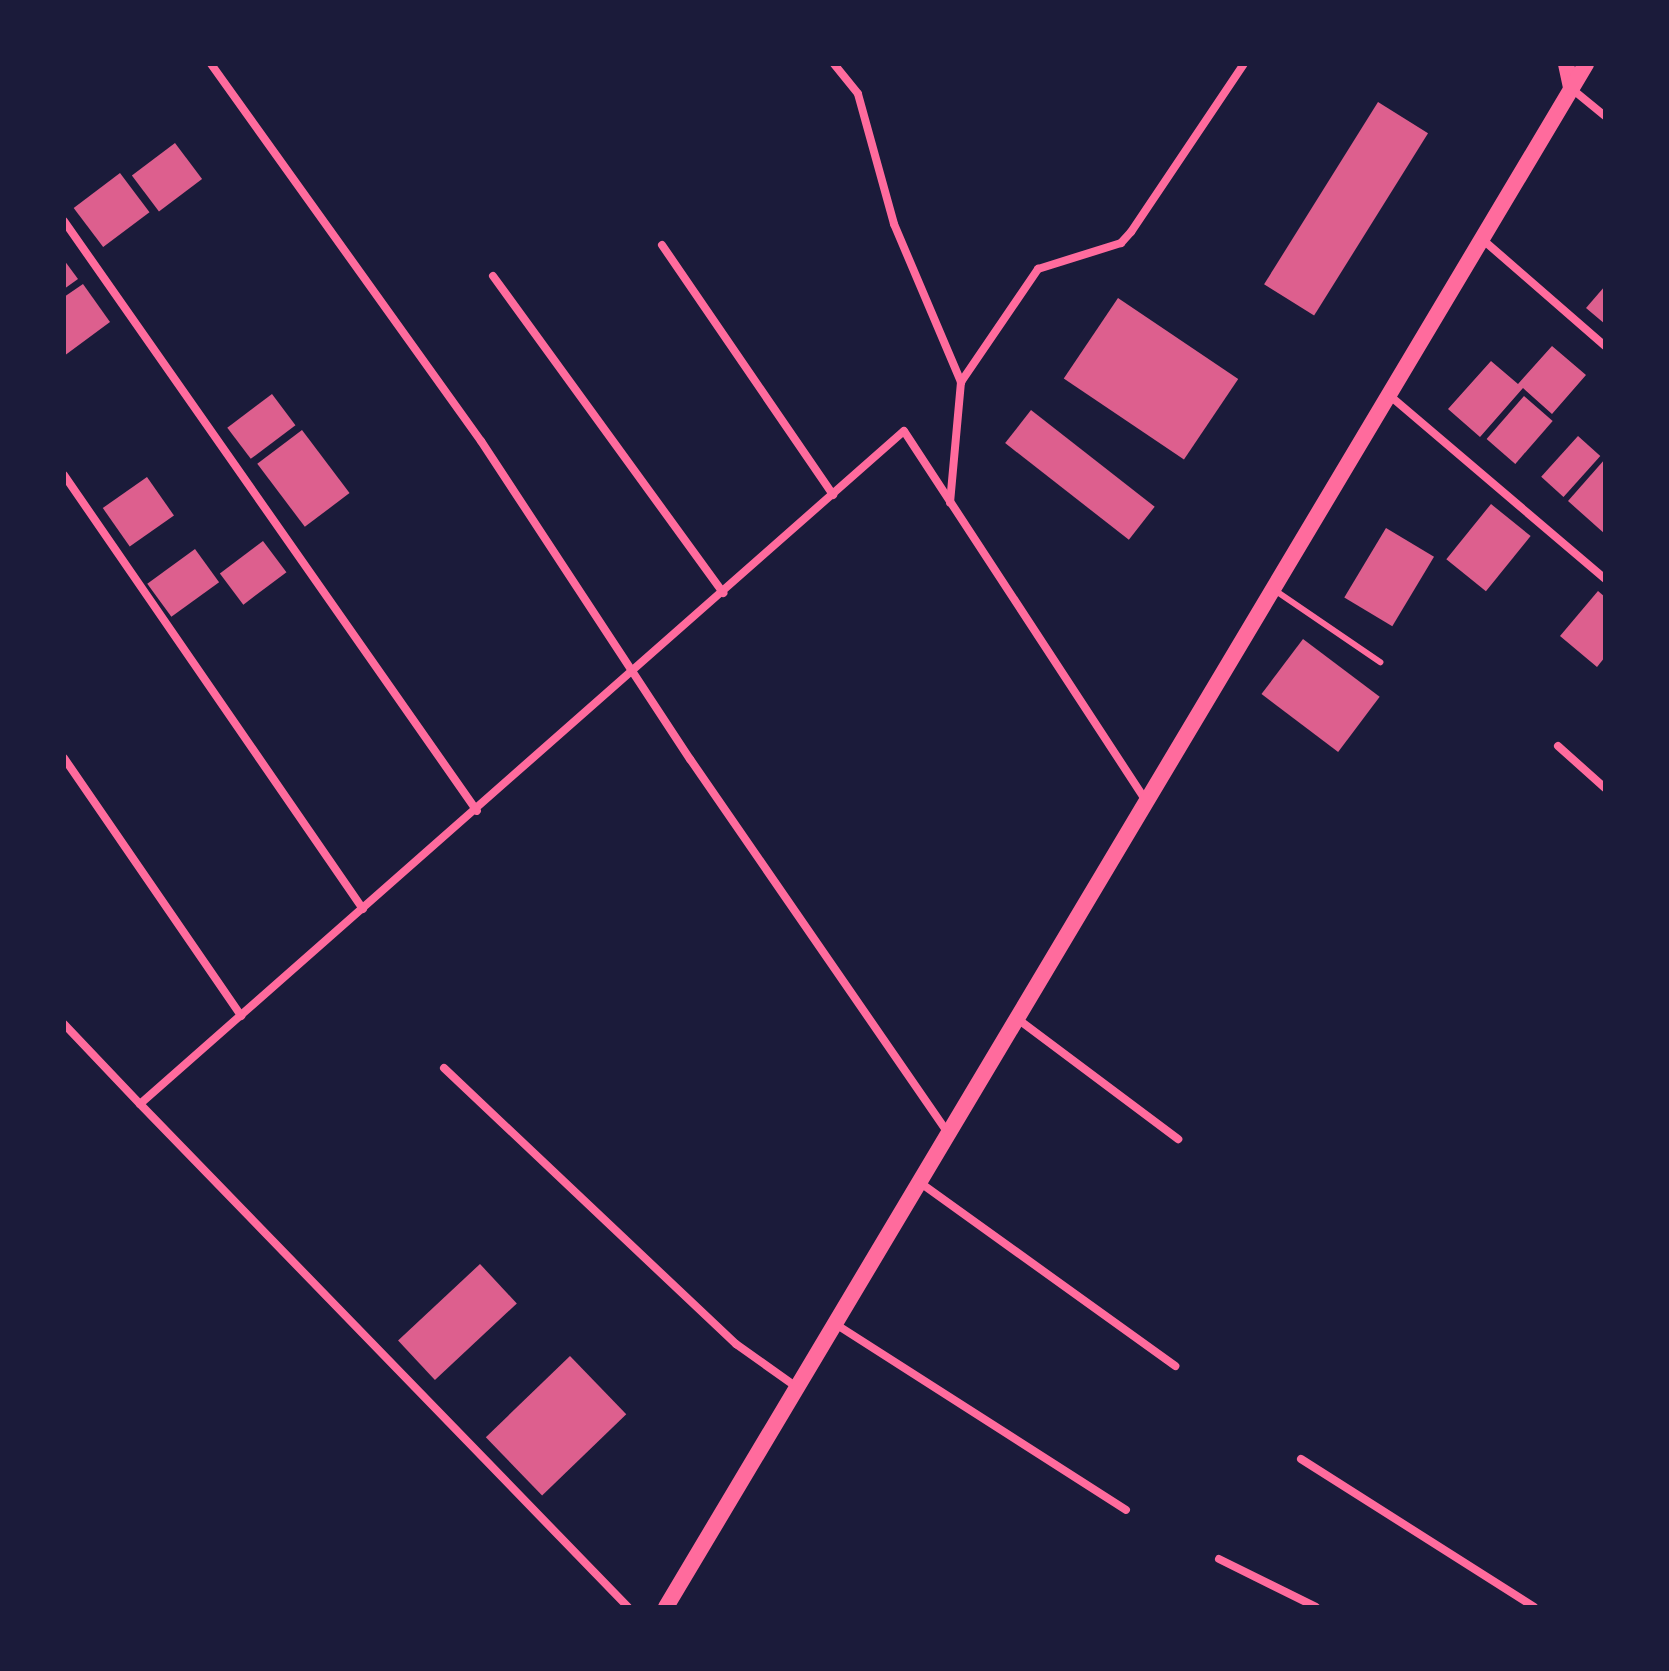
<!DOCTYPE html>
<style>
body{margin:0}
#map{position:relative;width:1669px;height:1671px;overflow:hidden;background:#1b1b3a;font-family:"Public Sans",sans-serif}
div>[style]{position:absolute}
.building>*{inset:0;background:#dd5f8e;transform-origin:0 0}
.path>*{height:5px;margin:-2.5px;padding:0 2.5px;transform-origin:2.5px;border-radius:2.5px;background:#ff6b9d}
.service>*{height:6px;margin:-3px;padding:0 3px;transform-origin:3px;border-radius:3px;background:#ff6b9d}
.minor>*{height:8px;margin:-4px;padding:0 4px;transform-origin:4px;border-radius:4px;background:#ff6b9d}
.secondary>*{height:16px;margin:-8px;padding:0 8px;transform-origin:8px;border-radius:8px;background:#ff6b9d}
span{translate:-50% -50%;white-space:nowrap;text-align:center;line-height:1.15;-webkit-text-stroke:6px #1b1b3a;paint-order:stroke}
.frame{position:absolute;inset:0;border:66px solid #1b1b3a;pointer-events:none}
</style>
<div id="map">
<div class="building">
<i style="left:1378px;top:102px;width:59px;height:215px;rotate:32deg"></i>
<i style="left:175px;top:143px;width:45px;height:54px;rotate:53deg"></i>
<i style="left:120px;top:173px;width:49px;height:58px;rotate:53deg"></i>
<i style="clip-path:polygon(64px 260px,78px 279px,64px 289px)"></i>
<i style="clip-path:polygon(83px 284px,110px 322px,64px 356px,64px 297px)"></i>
<i style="clip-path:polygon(1605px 286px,1605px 324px,1586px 308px)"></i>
<i style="left:1118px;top:298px;width:145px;height:97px;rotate:34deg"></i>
<i style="clip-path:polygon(1552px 346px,1586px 375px,1552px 414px,1523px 388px,1480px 437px,1448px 409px,1491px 361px,1518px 384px)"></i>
<i style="left:272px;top:394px;width:39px;height:56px;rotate:53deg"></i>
<i style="left:1524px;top:396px;width:38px;height:57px;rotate:41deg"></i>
<i style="left:1031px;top:410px;width:157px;height:42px;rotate:38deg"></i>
<i style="left:302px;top:430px;width:79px;height:56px;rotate:53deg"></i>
<i style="left:1578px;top:436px;width:30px;height:55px;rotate:42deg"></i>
<i style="clip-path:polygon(1605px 459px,1605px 534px,1568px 501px)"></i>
<i style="left:147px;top:477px;width:47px;height:54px;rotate:55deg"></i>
<i style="left:1491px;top:504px;width:51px;height:71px;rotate:39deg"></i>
<i style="left:1386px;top:528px;width:56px;height:81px;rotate:31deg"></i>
<i style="left:263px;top:541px;width:39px;height:54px;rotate:53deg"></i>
<i style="left:195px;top:549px;width:41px;height:59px;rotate:54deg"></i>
<i style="clip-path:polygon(1598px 591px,1605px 597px,1605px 657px,1597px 667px,1560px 636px)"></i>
<i style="left:1303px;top:639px;width:96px;height:69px;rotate:37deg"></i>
<i style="left:480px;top:1264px;width:54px;height:112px;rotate:47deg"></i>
<i style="left:570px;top:1356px;width:81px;height:117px;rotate:46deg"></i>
</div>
<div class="path">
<i style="left:811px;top:1607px;width:24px"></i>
</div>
<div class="service">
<i style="left:1273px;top:589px;width:130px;rotate:34.3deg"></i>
</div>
<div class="minor">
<i style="left:211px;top:64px;width:464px;rotate:54.4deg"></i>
<i style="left:481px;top:441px;width:381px;rotate:56.7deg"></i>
<i style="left:690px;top:759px;width:454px;rotate:55.4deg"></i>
<i style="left:834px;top:64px;width:38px;rotate:51deg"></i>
<i style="left:858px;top:94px;width:135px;rotate:74.5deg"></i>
<i style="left:894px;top:224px;width:172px;rotate:67deg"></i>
<i style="left:961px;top:382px;width:121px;rotate:95.2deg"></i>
<i style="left:1572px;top:89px;width:43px;rotate:39.3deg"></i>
<i style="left:64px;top:221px;width:720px;rotate:55.01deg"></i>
<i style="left:1482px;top:239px;width:163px;rotate:41deg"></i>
<i style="left:662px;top:245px;width:303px;rotate:55.6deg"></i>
<i style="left:493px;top:276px;width:392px;rotate:54deg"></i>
<i style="left:961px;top:382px;width:137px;rotate:-55.7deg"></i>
<i style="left:1038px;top:269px;width:87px;rotate:-17.4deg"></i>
<i style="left:1121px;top:243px;width:15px;rotate:-48deg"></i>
<i style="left:1131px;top:232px;width:202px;rotate:-56.1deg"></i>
<i style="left:1389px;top:395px;width:284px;rotate:40.4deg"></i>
<i style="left:64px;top:475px;width:527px;rotate:55.44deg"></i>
<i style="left:1558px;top:746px;width:63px;rotate:41.8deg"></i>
<i style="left:64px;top:758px;width:313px;rotate:55.5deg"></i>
<i style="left:1019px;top:1020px;width:199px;rotate:36.8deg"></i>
<i style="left:64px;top:1024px;width:110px;rotate:46.5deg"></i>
<i style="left:444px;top:1068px;width:402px;rotate:43.4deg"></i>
<i style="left:736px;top:1344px;width:76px;rotate:35.4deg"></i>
<i style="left:922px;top:1184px;width:312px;rotate:35.7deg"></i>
<i style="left:837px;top:1325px;width:343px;rotate:32.6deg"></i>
<i style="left:1301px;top:1459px;width:276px;rotate:32.4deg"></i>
<i style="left:1219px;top:1559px;width:108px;rotate:26.3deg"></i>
<i style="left:628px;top:1607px;width:701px;rotate:-134.13deg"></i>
<i style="left:140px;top:1104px;width:1018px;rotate:-41.38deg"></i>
<i style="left:904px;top:431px;width:443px;rotate:56.8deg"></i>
</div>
<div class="secondary">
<i style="left:1566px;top:64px;width:25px;rotate:78deg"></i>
<i style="left:666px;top:1607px;width:1796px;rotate:-59.19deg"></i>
</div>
<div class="frame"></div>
</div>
